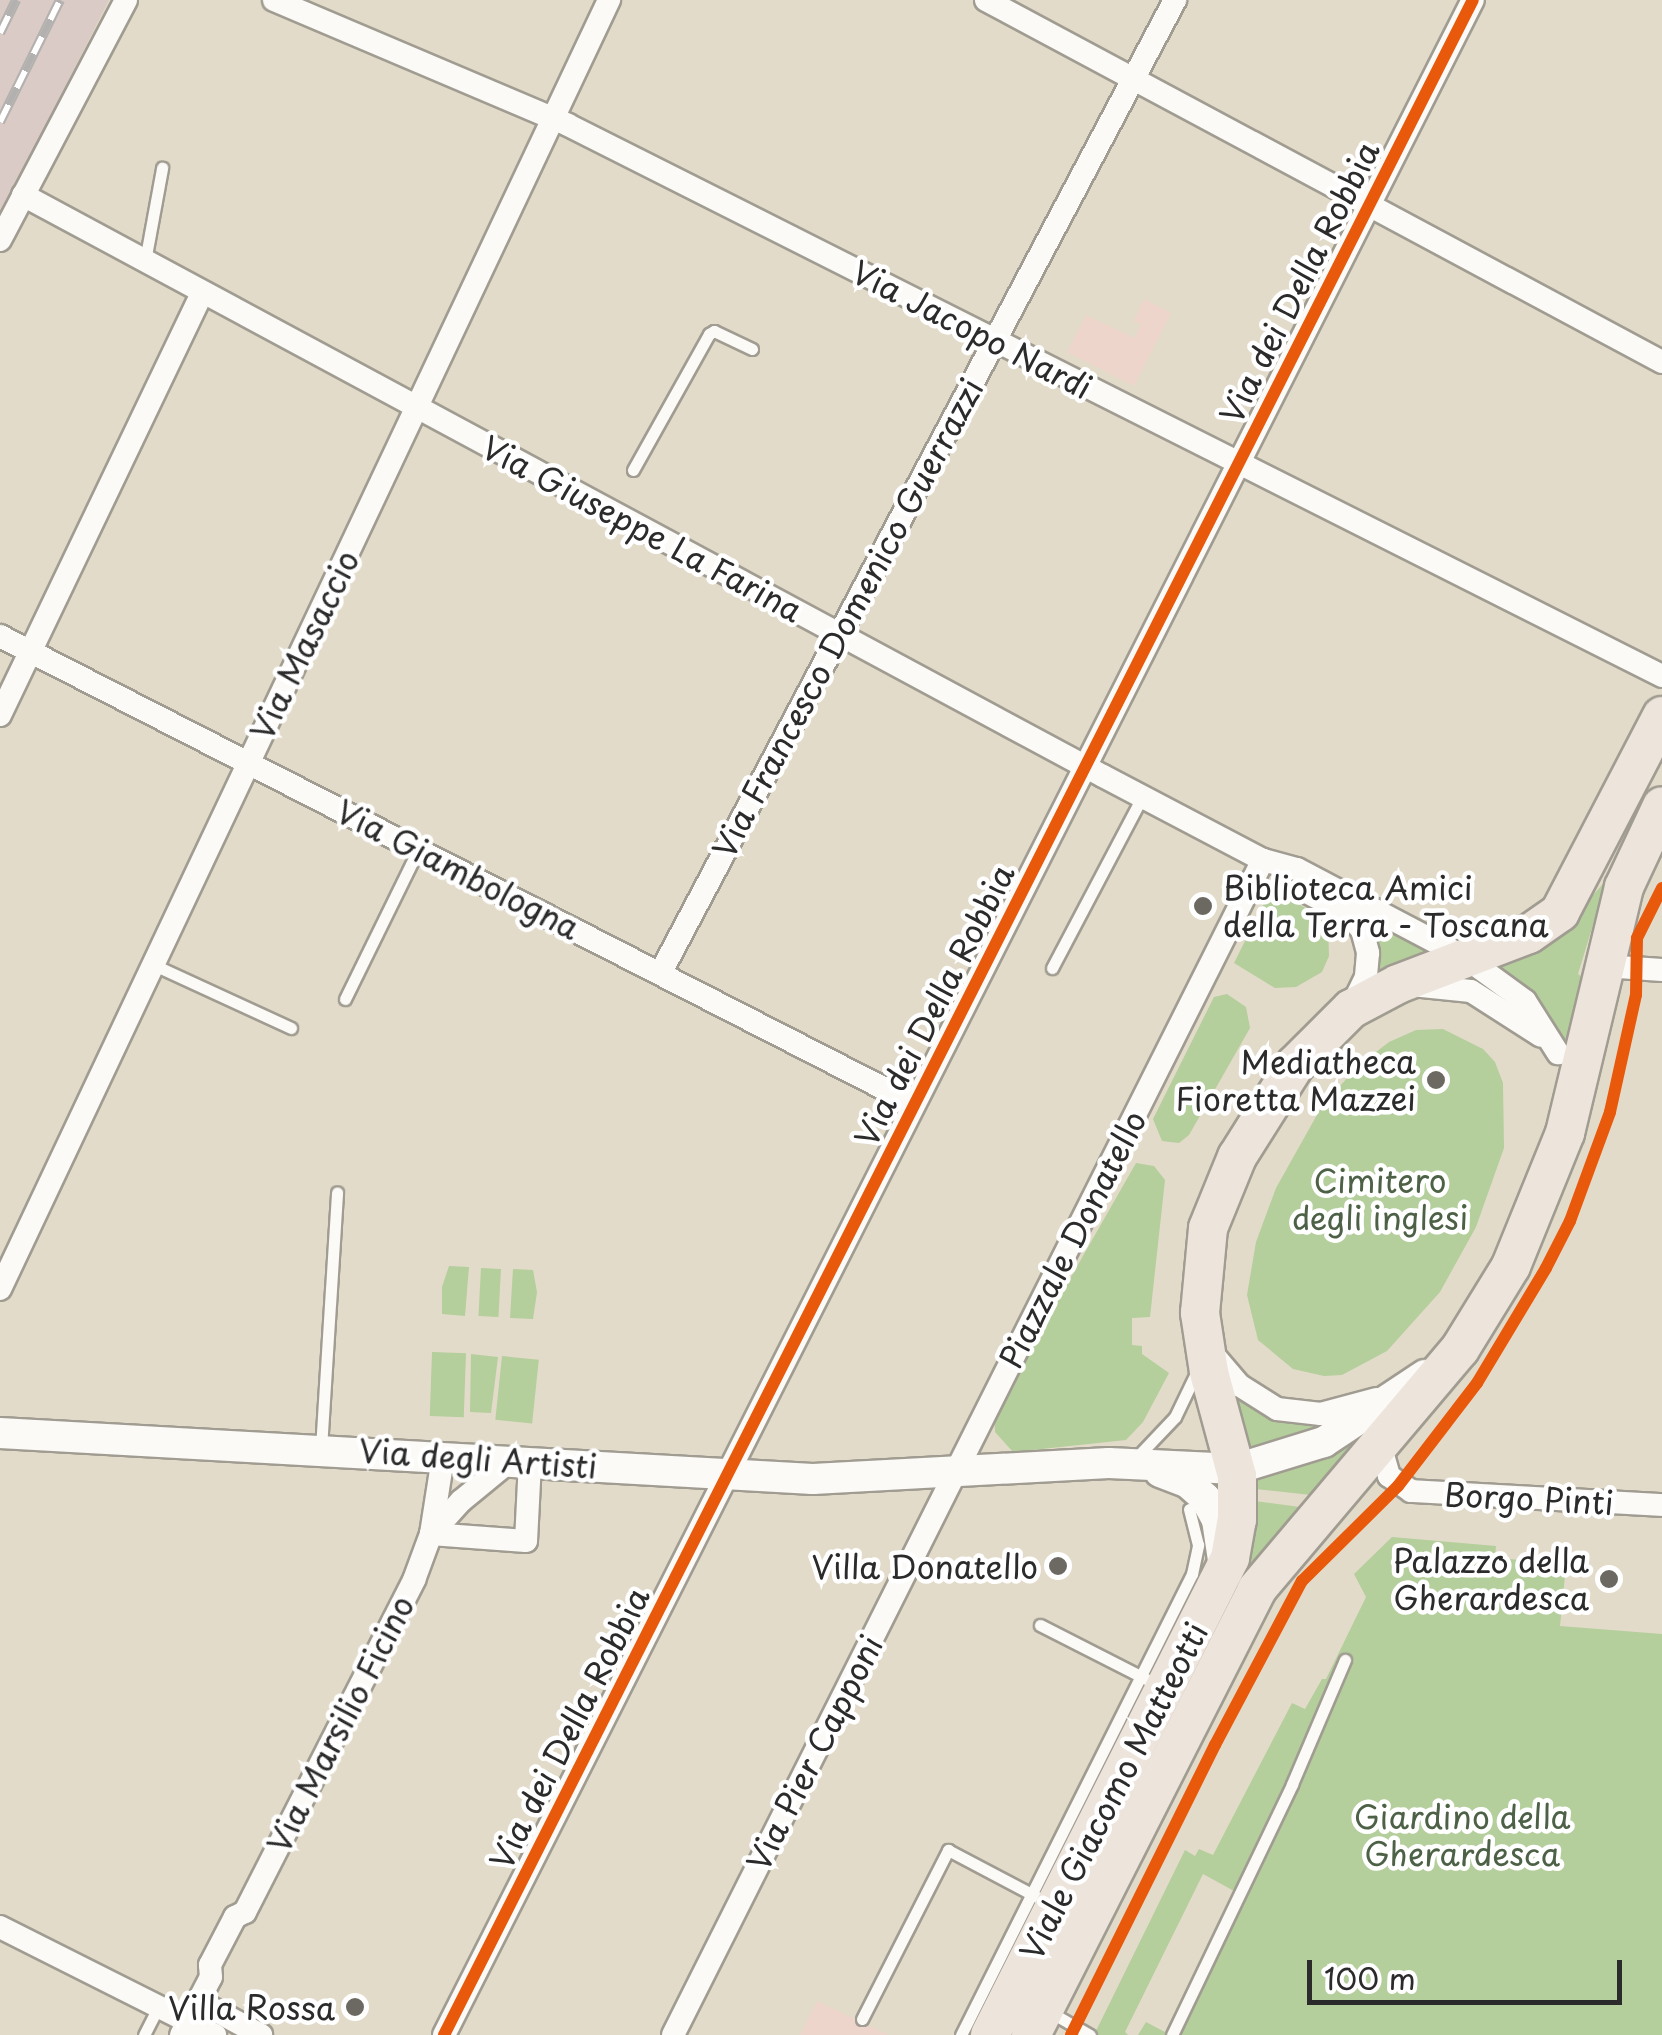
<!DOCTYPE html>
<style>
body{margin:0}
#map{position:relative;width:1662px;height:2035px;overflow:hidden;background:#e3dbc9;font-family:"Playpen Sans",sans-serif}
div>[style]{position:absolute}
.built>*{inset:0;background:#eed5cb}
.industrial>*{inset:0;background:#dacbc6}
.green>*{inset:0;background:#b4ce9c;transform-origin:0 0}
.roads{filter:drop-shadow(2px 0 #a09c91) drop-shadow(-2px 0 #a09c91) drop-shadow(0 2px #a09c91) drop-shadow(0 -2px #a09c91)}
.service>*{height:11px;margin:-5.5px;padding:0 5.5px;transform-origin:5.5px;border-radius:5.5px;background:#fbfaf7}
.minor>*{height:22px;margin:-11px;padding:0 11px;transform-origin:11px;border-radius:11px;background:#fbfaf7}
.tertiary>*{height:30px;margin:-15px;padding:0 15px;transform-origin:15px;border-radius:15px;background:#fbfaf7}
.primary>*{height:38px;margin:-19px;padding:0 19px;transform-origin:19px;border-radius:19px;background:#ede4dc}
.rail>*{height:10px;margin-top:-5px;transform-origin:0;background:repeating-linear-gradient(90deg,#fff 0 19px,#b3b1af 0 38px);box-sizing:border-box;border-block:2px solid #b3b1af}
.cycleway>*{height:12px;margin:-6px;padding:0 6px;transform-origin:6px;border-radius:6px;background:#e8590c}
.dots>*{width:28px;height:28px;translate:-50% -50%;box-sizing:border-box;border:5px solid #fff;border-radius:50%}
span{translate:-50% -50%;white-space:nowrap;text-align:center;line-height:1.15;-webkit-text-stroke:9px #fff;paint-order:stroke}
.street-label{font-size:32px;color:#2b2b2b}
.poi-label{font-size:32px;color:#2b2b2b}
.left{translate:0 -50%;text-align:left}
.right{translate:-100% -50%;text-align:right}
.park-label{font-size:32px;color:#4d6146}
.scale{position:absolute;left:1307px;top:1960px;width:315px;height:45px;box-sizing:border-box;border:5px solid #2b2b2b;border-top:0;padding-left:12px;font-size:30px;line-height:35px;white-space:nowrap;color:#2b2b2b;-webkit-text-stroke:8px #fff;paint-order:stroke}
</style>
<div id="map">
<div class="built">
<i style="clip-path:polygon(1144px 299px,1171px 313px,1134px 386px,1067px 352px,1086px 315px,1134px 338px,1141px 325px,1134px 321px)"></i>
<i style="clip-path:polygon(817px 2001px,888px 2035px,800px 2035px)"></i>
</div>
<div class="industrial">
<i style="clip-path:polygon(0 0,109px 0,0 216px)"></i>
</div>
<div class="green">
<i style="clip-path:polygon(1607px 879px,1578px 974px,1582px 977px,1564px 1046px,1489px 965px,1576px 915px)"></i>
<i style="clip-path:polygon(1272px 897px,1289px 899px,1324px 918px,1328px 926px,1329px 956px,1322px 972px,1296px 987px,1275px 988px,1234px 963px,1265px 901px)"></i>
<i style="clip-path:polygon(1366px 916px,1427px 947px,1426px 953px,1380px 973px,1378px 938px)"></i>
<i style="clip-path:polygon(1227px 994px,1246px 1007px,1250px 1028px,1189px 1135px,1179px 1143px,1162px 1141px,1153px 1119px,1214px 997px)"></i>
<i style="clip-path:polygon(1443px 1029px,1483px 1049px,1495px 1062px,1503px 1083px,1504px 1148px,1476px 1227px,1440px 1292px,1387px 1351px,1342px 1375px,1324px 1376px,1293px 1369px,1258px 1340px,1247px 1295px,1256px 1242px,1276px 1188px,1322px 1106px,1358px 1066px,1389px 1042px,1416px 1030px)"></i>
<i style="clip-path:polygon(1136px 1163px,1154px 1166px,1165px 1180px,1150px 1317px,1132px 1318px,1132px 1345px,1142px 1346px,1142px 1354px,1169px 1373px,1143px 1422px,1126px 1440px,1013px 1452px,995px 1432px,994px 1412px)"></i>
<i style="clip-path:polygon(449px 1266px,469px 1267px,465px 1316px,442px 1314px,442px 1287px)"></i>
<i style="left:481px;top:1268px;width:20px;height:48px;rotate:3deg"></i>
<i style="clip-path:polygon(513px 1269px,533px 1270px,537px 1292px,533px 1319px,510px 1318px)"></i>
<i style="left:432px;top:1352px;width:34px;height:64px;rotate:2deg"></i>
<i style="clip-path:polygon(471px 1354px,498px 1357px,491px 1413px,470px 1412px)"></i>
<i style="left:502px;top:1356px;width:37px;height:64px;rotate:6deg"></i>
<i style="clip-path:polygon(1230px 1388px,1248px 1403px,1369px 1408px,1252px 1454px)"></i>
<i style="clip-path:polygon(1374px 1419px,1311px 1495px,1255px 1489px,1255px 1473px)"></i>
<i style="clip-path:polygon(1254px 1501px,1300px 1507px,1225px 1612px,1222px 1610px)"></i>
<i style="clip-path:polygon(1392px 1537px,1496px 1546px,1495px 1557px,1566px 1566px,1560px 1626px,1662px 1634px,1662px 2035px,1138px 2035px,1146px 2022px,1165px 2032px,1234px 1891px,1203px 1874px,1125px 2032px,1128px 2035px,1094px 2035px,1185px 1850px,1195px 1856px,1199px 1849px,1213px 1855px,1292px 1703px,1305px 1709px,1322px 1679px,1326px 1679px,1366px 1597px,1354px 1574px)"></i>
</div>
<div class="roads">
<div class="service">
<i style="left:145px;top:261px;width:95px;rotate:-79.6deg"></i>
<i style="left:633px;top:470px;width:156px;rotate:-60.8deg"></i>
<i style="left:709px;top:334px;width:6px;rotate:-31deg"></i>
<i style="left:714px;top:331px;width:42px;rotate:25.3deg"></i>
<i style="left:152px;top:964px;width:153px;rotate:24.7deg"></i>
<i style="left:1052px;top:968px;width:193px;rotate:-62.2deg"></i>
<i style="left:345px;top:999px;width:166px;rotate:-63.9deg"></i>
<i style="left:321px;top:1448px;width:256px;rotate:-86.4deg"></i>
<i style="left:1137px;top:1457px;width:55px;rotate:-46.5deg"></i>
<i style="left:1175px;top:1417px;width:51px;rotate:-64.4deg"></i>
<i style="left:1040px;top:1625px;width:121px;rotate:27deg"></i>
<i style="left:1050px;top:2012px;width:46px;rotate:29.9deg"></i>
<i style="left:862px;top:2019px;width:190px;rotate:-63deg"></i>
<i style="left:948px;top:1850px;width:101px;rotate:27.8deg"></i>
<i style="left:144px;top:2035px;width:33px;rotate:-63deg"></i>
<i style="left:961px;top:2035px;width:516px;rotate:-63.39deg"></i>
<i style="left:1192px;top:1574px;width:30px;rotate:-78deg"></i>
<i style="left:1198px;top:1545px;width:37px;rotate:-104deg"></i>
<i style="left:1172px;top:2035px;width:278px;rotate:-64.4deg"></i>
<i style="left:1292px;top:1784px;width:135px;rotate:-66.9deg"></i>
</div>
<div class="minor">
<i style="left:274px;top:0;width:319px;rotate:23deg"></i>
<i style="left:568px;top:125px;width:1225px;rotate:26.73deg"></i>
<i style="left:986px;top:0;width:767px;rotate:28.17deg"></i>
<i style="left:23px;top:195px;width:1226px;rotate:28.28deg"></i>
<i style="left:1103px;top:776px;width:181px;rotate:27.7deg"></i>
<i style="left:1263px;top:860px;width:35px;rotate:15deg"></i>
<i style="left:1297px;top:869px;width:191px;rotate:27.8deg"></i>
<i style="left:1466px;top:958px;width:73px;rotate:36.1deg"></i>
<i style="left:1525px;top:1001px;width:62px;rotate:57.6deg"></i>
<i style="left:0;top:240px;width:271px;rotate:-62.3deg"></i>
<i style="left:0;top:636px;width:1027px;rotate:27.11deg"></i>
<i style="left:0;top:715px;width:467px;rotate:-64.4deg"></i>
<i style="left:1301px;top:889px;width:53px;rotate:28deg"></i>
<i style="left:1348px;top:914px;width:21px;rotate:49deg"></i>
<i style="left:1362px;top:930px;width:24px;rotate:75deg"></i>
<i style="left:1368px;top:953px;width:24px;rotate:95deg"></i>
<i style="left:1366px;top:977px;width:30px;rotate:116deg"></i>
<i style="left:1604px;top:966px;width:58px;rotate:3.9deg"></i>
<i style="left:661px;top:972px;width:1100px;rotate:-62.13deg"></i>
<i style="left:1412px;top:985px;width:59px;rotate:5.8deg"></i>
<i style="left:1471px;top:991px;width:83px;rotate:32.7deg"></i>
<i style="left:0;top:1289px;width:1426px;rotate:-64.71deg"></i>
<i style="left:1210px;top:1351px;width:45px;rotate:49.5deg"></i>
<i style="left:1239px;top:1385px;width:45px;rotate:32.3deg"></i>
<i style="left:1277px;top:1409px;width:44px;rotate:6.5deg"></i>
<i style="left:1321px;top:1414px;width:58px;rotate:-15deg"></i>
<i style="left:1381px;top:1448px;width:29px;rotate:74deg"></i>
<i style="left:1389px;top:1476px;width:27px;rotate:34deg"></i>
<i style="left:1411px;top:1491px;width:251px;rotate:3.2deg"></i>
<i style="left:431px;top:1534px;width:95px;rotate:4.2deg"></i>
<i style="left:526px;top:1541px;width:80px;rotate:-87.1deg"></i>
<i style="left:431px;top:1534px;width:45px;rotate:-47.7deg"></i>
<i style="left:461px;top:1501px;width:65px;rotate:-39.4deg"></i>
<i style="left:0;top:1927px;width:241px;rotate:26.7deg"></i>
<i style="left:198px;top:2001px;width:72px;rotate:28.4deg"></i>
<i style="left:181px;top:2035px;width:65px;rotate:-62.7deg"></i>
<i style="left:211px;top:1977px;width:12px;rotate:-95deg"></i>
<i style="left:210px;top:1965px;width:54px;rotate:-62.5deg"></i>
<i style="left:235px;top:1917px;width:11px;rotate:-27deg"></i>
<i style="left:245px;top:1912px;width:373px;rotate:-63deg"></i>
<i style="left:414px;top:1580px;width:49px;rotate:-69.7deg"></i>
<i style="left:431px;top:1534px;width:78px;rotate:-81.1deg"></i>
<i style="left:444px;top:2035px;width:2280px;rotate:-63.18deg"></i>
<i style="left:673px;top:2035px;width:1315px;rotate:-63.34deg"></i>
</div>
<div class="tertiary">
<i style="left:0;top:1433px;width:814px;rotate:3.24deg"></i>
<i style="left:813px;top:1479px;width:296px;rotate:-3.1deg"></i>
<i style="left:1109px;top:1463px;width:127px;rotate:2.7deg"></i>
<i style="left:1236px;top:1469px;width:92px;rotate:-17.1deg"></i>
<i style="left:1324px;top:1442px;width:121px;rotate:-33.6deg"></i>
<i style="left:1160px;top:1472px;width:30px;rotate:21deg"></i>
<i style="left:1188px;top:1483px;width:23px;rotate:41deg"></i>
<i style="left:1205px;top:1498px;width:25px;rotate:61deg"></i>
<i style="left:1217px;top:1520px;width:40px;rotate:81.5deg"></i>
</div>
<div class="primary">
<i style="left:990px;top:2035px;width:534px;rotate:-63.29deg"></i>
<i style="left:1230px;top:1558px;width:39px;rotate:-80deg"></i>
<i style="left:1237px;top:1520px;width:44px;rotate:-90deg"></i>
<i style="left:1237px;top:1476px;width:108px;rotate:-105.1deg"></i>
<i style="left:1209px;top:1372px;width:60px;rotate:-98.7deg"></i>
<i style="left:1200px;top:1313px;width:85px;rotate:-84.6deg"></i>
<i style="left:1208px;top:1228px;width:77px;rotate:-67.8deg"></i>
<i style="left:1237px;top:1157px;width:109px;rotate:-57.8deg"></i>
<i style="left:1295px;top:1065px;width:79px;rotate:-45deg"></i>
<i style="left:1351px;top:1009px;width:53px;rotate:-28deg"></i>
<i style="left:1398px;top:984px;width:140px;rotate:-20.9deg"></i>
<i style="left:1529px;top:934px;width:38px;rotate:-35deg"></i>
<i style="left:1560px;top:912px;width:221px;rotate:-62.5deg"></i>
<i style="left:1031px;top:2035px;width:500px;rotate:-63.1deg"></i>
<i style="left:1257px;top:1589px;width:314px;rotate:-49.8deg"></i>
<i style="left:1460px;top:1349px;width:97px;rotate:-58.4deg"></i>
<i style="left:1511px;top:1266px;width:144px;rotate:-67.9deg"></i>
<i style="left:1565px;top:1133px;width:253px;rotate:-76.5deg"></i>
<i style="left:1624px;top:887px;width:89px;rotate:-64.9deg"></i>
</div>
</div>
<div class="rail">
<i style="left:0;top:33px;width:37px;rotate:-64deg"></i>
<i style="left:0;top:122px;width:136px;rotate:-63.8deg"></i>
</div>
<div class="cycleway">
<i style="left:444px;top:2035px;width:2280px;rotate:-63.18deg"></i>
<i style="left:1071px;top:2035px;width:324px;rotate:-63.6deg"></i>
<i style="left:1215px;top:1745px;width:186px;rotate:-62.1deg"></i>
<i style="left:1302px;top:1581px;width:135px;rotate:-44.7deg"></i>
<i style="left:1398px;top:1486px;width:130px;rotate:-52.5deg"></i>
<i style="left:1477px;top:1383px;width:134px;rotate:-59deg"></i>
<i style="left:1546px;top:1268px;width:53px;rotate:-62.9deg"></i>
<i style="left:1570px;top:1221px;width:116px;rotate:-69.8deg"></i>
<i style="left:1610px;top:1112px;width:120px;rotate:-77.5deg"></i>
<i style="left:1636px;top:995px;width:57px;rotate:-89deg"></i>
<i style="left:1637px;top:938px;width:56px;rotate:-63.4deg"></i>
</div>
<div class="dots">
<i style="left:1203px;top:906px;background:#6b6962"></i>
<i style="left:1436px;top:1080px;background:#6b6962"></i>
<i style="left:1058px;top:1566px;background:#6b6962"></i>
<i style="left:1609px;top:1579px;background:#6b6962"></i>
<i style="left:355px;top:2007px;background:#6b6962"></i>
</div>
<div class="street-label">
<span style="left:1299px;top:282px;rotate:-63deg">Via dei Della Robbia</span>
<span style="left:972px;top:329px;rotate:27deg">Via Jacopo Nardi</span>
<span style="left:642px;top:528px;rotate:28deg">Via Giuseppe La Farina</span>
<span style="left:847px;top:618px;rotate:-62deg">Via Francesco Domenico Guerrazzi</span>
<span style="left:304px;top:645px;rotate:-64deg">Via Masaccio</span>
<span style="left:458px;top:869px;rotate:27deg">Via Giambologna</span>
<span style="left:934px;top:1005px;rotate:-63deg">Via dei Della Robbia</span>
<span style="left:1072px;top:1239px;rotate:-63deg">Piazzale Donatello</span>
<span style="left:478px;top:1458px;rotate:4deg">Via degli Artisti</span>
<span style="left:1529px;top:1498px;rotate:3deg">Borgo Pinti</span>
<span style="left:340px;top:1724px;rotate:-63deg">Via Marsilio Ficino</span>
<span style="left:569px;top:1728px;rotate:-63deg">Via dei Della Robbia</span>
<span style="left:814px;top:1753px;rotate:-63deg">Via Pier Capponi</span>
<span style="left:1113px;top:1791px;rotate:-63deg">Viale Giacomo Matteotti</span>
</div>
<div class="poi-label">
<span class="left" style="left:1223px;top:906px">Biblioteca Amici<br>della Terra - Toscana</span>
<span class="right" style="left:1416px;top:1080px">Mediatheca<br>Fioretta Mazzei</span>
<span class="right" style="left:1589px;top:1579px">Palazzo della<br>Gherardesca</span>
<span class="right" style="left:1038px;top:1566px">Villa Donatello</span>
<span class="right" style="left:335px;top:2007px">Villa Rossa</span>
</div>
<div class="park-label">
<span style="left:1380px;top:1199px">Cimitero<br>degli inglesi</span>
<span style="left:1462px;top:1835px">Giardino della<br>Gherardesca</span>
</div>
<div class="scale">100 m</div>
</div>
